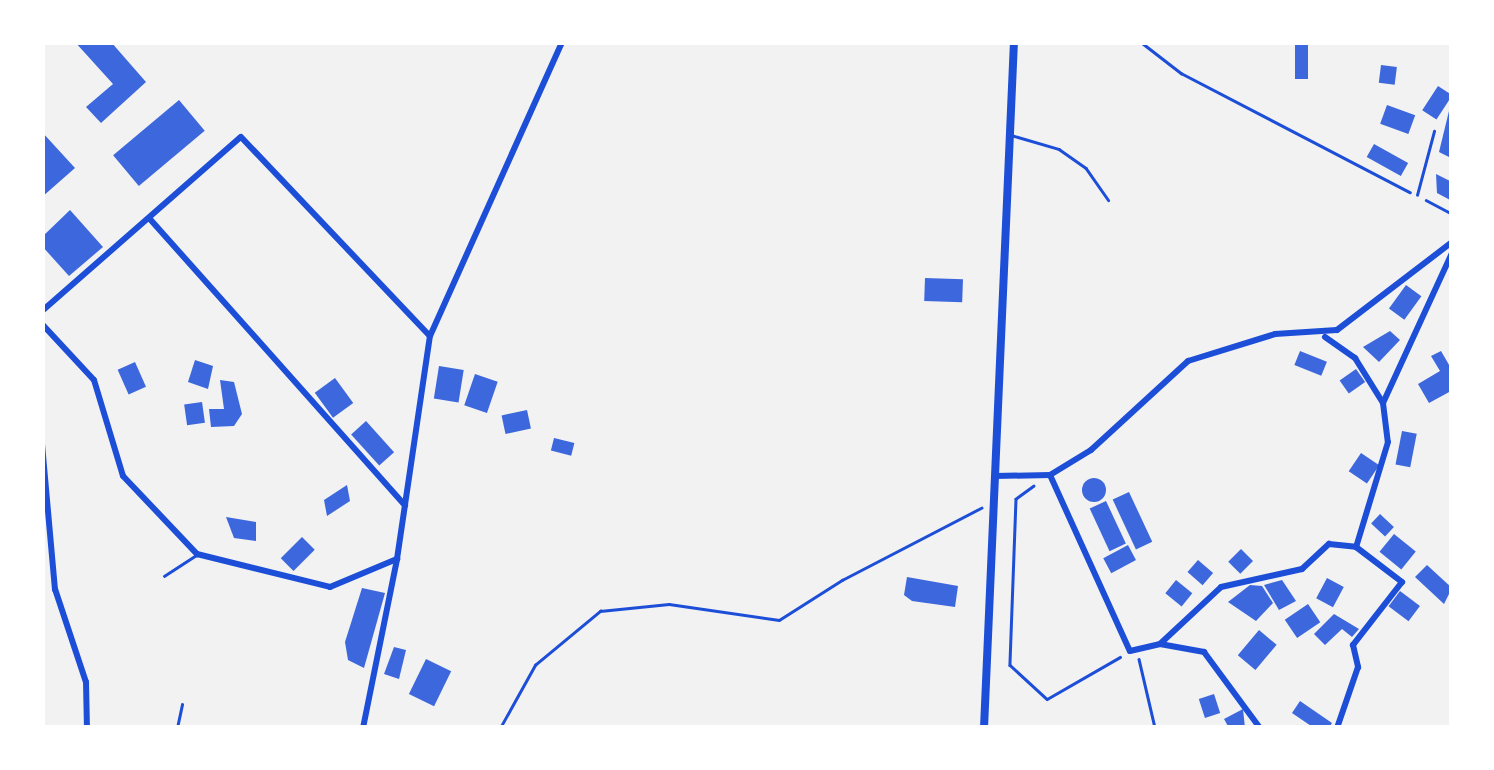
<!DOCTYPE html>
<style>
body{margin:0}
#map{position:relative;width:1494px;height:770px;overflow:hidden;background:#f2f2f2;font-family:"Source Sans 3",sans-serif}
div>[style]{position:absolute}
.building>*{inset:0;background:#3d67dc;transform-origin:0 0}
.round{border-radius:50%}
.path>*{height:2.5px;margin:-1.25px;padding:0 1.25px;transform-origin:1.25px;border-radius:1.25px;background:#1d4ed8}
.service>*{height:2.5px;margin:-1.25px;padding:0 1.25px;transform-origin:1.25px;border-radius:1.25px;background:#1d4ed8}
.minor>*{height:6px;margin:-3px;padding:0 3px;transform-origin:3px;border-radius:3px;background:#1d4ed8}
.tertiary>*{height:8px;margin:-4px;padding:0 4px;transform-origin:4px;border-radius:4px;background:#1d4ed8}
span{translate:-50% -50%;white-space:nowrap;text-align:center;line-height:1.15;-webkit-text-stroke:10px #fff;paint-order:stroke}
.frame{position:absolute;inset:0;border:45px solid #fff;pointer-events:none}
</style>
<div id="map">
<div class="building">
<i style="clip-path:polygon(75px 42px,111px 42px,146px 82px,101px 123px,86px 107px,113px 84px)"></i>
<i style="left:1295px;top:42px;width:13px;height:37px"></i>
<i style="left:1381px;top:65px;width:16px;height:18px;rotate:7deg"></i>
<i style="left:1438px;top:86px;width:17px;height:29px;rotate:33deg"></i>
<i style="left:179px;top:100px;width:40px;height:86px;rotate:50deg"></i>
<i style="left:1387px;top:105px;width:30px;height:20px;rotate:20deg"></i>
<i style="clip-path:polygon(1449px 111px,1452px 112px,1449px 157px,1439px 152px)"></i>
<i style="clip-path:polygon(42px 132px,75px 168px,42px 197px,45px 165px)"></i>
<i style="left:1374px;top:144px;width:39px;height:15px;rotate:29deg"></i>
<i style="clip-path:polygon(1436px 174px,1452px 182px,1452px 201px,1437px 193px)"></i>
<i style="clip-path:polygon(70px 210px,103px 247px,69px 276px,42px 246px,42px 237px)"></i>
<i style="left:925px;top:278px;width:38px;height:23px;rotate:2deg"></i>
<i style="left:1406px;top:285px;width:19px;height:29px;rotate:36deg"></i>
<i style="clip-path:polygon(1390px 331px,1400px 340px,1379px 362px,1363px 347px)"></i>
<i style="left:1300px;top:351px;width:29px;height:15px;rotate:22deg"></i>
<i style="clip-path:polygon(1441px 351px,1452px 370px,1451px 391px,1429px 403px,1418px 384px,1440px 371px,1431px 356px)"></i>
<i style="clip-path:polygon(195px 360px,213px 366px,208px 389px,188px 382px)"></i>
<i style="left:135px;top:362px;width:27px;height:19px;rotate:66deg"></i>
<i style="left:439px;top:366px;width:25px;height:33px;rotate:9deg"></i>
<i style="left:1356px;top:369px;width:16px;height:20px;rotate:55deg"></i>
<i style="left:475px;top:374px;width:24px;height:33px;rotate:19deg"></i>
<i style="left:335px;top:378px;width:31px;height:25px;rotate:54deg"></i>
<i style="clip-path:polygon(220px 380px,234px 382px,242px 414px,234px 426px,211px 427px,209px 409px,224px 409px)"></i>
<i style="left:202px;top:402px;width:21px;height:18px;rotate:82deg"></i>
<i style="left:527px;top:410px;width:19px;height:26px;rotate:78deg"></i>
<i style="left:366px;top:421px;width:42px;height:20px;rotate:48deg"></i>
<i style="left:1402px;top:431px;width:15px;height:34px;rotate:11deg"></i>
<i style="left:554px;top:438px;width:21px;height:13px;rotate:14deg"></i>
<i style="left:1361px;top:453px;width:22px;height:22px;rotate:34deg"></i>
<i class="round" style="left:1082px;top:478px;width:24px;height:24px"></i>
<i style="clip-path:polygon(347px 485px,350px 501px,327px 516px,324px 500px)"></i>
<i style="left:1129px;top:492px;width:55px;height:18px;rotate:65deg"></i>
<i style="left:1106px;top:501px;width:47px;height:18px;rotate:65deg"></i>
<i style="left:1380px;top:514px;width:19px;height:13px;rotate:43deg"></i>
<i style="clip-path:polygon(226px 517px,256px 522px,256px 541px,234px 538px)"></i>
<i style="left:1394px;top:534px;width:28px;height:23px;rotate:39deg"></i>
<i style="left:302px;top:537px;width:18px;height:30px;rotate:45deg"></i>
<i style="left:1128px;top:545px;width:17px;height:28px;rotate:62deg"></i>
<i style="left:1241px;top:549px;width:17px;height:18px;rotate:45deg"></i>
<i style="left:1198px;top:560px;width:20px;height:16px;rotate:41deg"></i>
<i style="clip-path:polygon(1427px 565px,1452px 588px,1444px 604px,1415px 577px)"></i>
<i style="clip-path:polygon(907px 577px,958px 586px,955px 607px,912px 601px,904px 595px)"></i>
<i style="left:1327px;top:578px;width:19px;height:23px;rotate:28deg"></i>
<i style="left:1176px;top:580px;width:21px;height:17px;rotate:39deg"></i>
<i style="clip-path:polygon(1282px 580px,1296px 601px,1279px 610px,1264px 585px)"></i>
<i style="clip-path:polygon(1250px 585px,1262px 586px,1273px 603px,1256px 621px,1228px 602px)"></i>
<i style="clip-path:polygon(362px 588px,385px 593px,364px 668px,348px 660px,345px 642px)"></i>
<i style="left:1400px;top:591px;width:25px;height:19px;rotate:37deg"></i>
<i style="left:1308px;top:604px;width:22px;height:28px;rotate:56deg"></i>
<i style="clip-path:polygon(1334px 614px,1359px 629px,1352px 637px,1342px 629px,1325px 645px,1314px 634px)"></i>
<i style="left:1259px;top:630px;width:23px;height:33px;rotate:40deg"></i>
<i style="clip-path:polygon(394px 647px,406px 650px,399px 679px,384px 674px)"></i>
<i style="left:426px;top:659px;width:28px;height:39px;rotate:26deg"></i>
<i style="left:1214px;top:694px;width:20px;height:16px;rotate:72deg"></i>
<i style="clip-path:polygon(1300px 701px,1332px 723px,1329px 728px,1314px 728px,1292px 713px)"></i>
<i style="clip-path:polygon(1243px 709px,1245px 728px,1229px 728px,1224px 719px)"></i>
</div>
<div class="path">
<i style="left:1141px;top:42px;width:51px;rotate:37.8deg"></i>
<i style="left:1181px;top:73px;width:258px;rotate:27.5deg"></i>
<i style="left:1426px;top:200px;width:30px;rotate:28deg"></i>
<i style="left:1034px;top:486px;width:22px;rotate:144deg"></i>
<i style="left:1016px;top:499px;width:166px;rotate:92.1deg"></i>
<i style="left:1010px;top:665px;width:50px;rotate:42.6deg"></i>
<i style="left:1047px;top:699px;width:84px;rotate:-29.9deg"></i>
<i style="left:1139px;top:659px;width:71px;rotate:76.9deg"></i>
<i style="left:500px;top:728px;width:72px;rotate:-60.9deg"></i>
<i style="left:535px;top:665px;width:85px;rotate:-39.7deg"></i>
<i style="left:600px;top:611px;width:69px;rotate:-5.8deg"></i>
<i style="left:669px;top:604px;width:111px;rotate:8.3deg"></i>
<i style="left:779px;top:620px;width:75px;rotate:-32.4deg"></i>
<i style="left:842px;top:580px;width:157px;rotate:-27.4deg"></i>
</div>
<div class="service">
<i style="left:1011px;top:135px;width:50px;rotate:16.3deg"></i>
<i style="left:1059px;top:149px;width:33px;rotate:35deg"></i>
<i style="left:1086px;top:168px;width:39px;rotate:55deg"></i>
<i style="left:1417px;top:195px;width:66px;rotate:-75.1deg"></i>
<i style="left:164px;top:576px;width:38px;rotate:-33deg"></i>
<i style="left:177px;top:728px;width:24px;rotate:-78deg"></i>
</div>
<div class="minor">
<i style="left:149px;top:218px;width:385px;rotate:48.3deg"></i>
<i style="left:42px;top:311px;width:264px;rotate:-41.2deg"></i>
<i style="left:241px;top:137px;width:274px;rotate:46.5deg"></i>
<i style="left:42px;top:324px;width:76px;rotate:47.1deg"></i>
<i style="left:94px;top:380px;width:100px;rotate:73.2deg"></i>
<i style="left:123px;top:476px;width:108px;rotate:46.5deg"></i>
<i style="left:197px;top:554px;width:137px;rotate:13.9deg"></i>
<i style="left:330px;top:587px;width:73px;rotate:-22.7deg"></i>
<i style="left:1325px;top:337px;width:37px;rotate:35deg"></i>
<i style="left:1355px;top:358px;width:53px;rotate:58.1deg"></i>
<i style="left:1383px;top:403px;width:39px;rotate:83deg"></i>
<i style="left:1388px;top:442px;width:110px;rotate:106.9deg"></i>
<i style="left:1356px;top:547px;width:58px;rotate:37.3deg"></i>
<i style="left:1402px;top:582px;width:80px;rotate:127.9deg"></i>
<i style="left:1353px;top:645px;width:23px;rotate:77deg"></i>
<i style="left:1358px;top:667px;width:65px;rotate:109deg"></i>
<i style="left:1383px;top:403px;width:165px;rotate:-65.3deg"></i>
<i style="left:42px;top:444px;width:146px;rotate:84.9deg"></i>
<i style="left:55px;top:589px;width:98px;rotate:71.6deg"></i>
<i style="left:86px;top:682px;width:46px;rotate:88.8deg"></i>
<i style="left:1050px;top:475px;width:193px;rotate:65.6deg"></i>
<i style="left:1130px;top:651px;width:31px;rotate:-13deg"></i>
<i style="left:1160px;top:644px;width:45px;rotate:10.3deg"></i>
<i style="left:1204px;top:652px;width:94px;rotate:53.6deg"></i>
<i style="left:995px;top:476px;width:55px;rotate:-1deg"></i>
<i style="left:1050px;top:475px;width:48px;rotate:-31.4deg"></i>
<i style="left:1091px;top:450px;width:132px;rotate:-42.5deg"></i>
<i style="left:1188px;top:361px;width:91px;rotate:-17.2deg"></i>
<i style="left:1275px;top:334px;width:62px;rotate:-3.7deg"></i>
<i style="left:1337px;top:330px;width:145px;rotate:-37.4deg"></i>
<i style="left:1161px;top:643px;width:82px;rotate:-43deg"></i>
<i style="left:1221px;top:587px;width:83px;rotate:-12.5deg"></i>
<i style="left:1302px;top:569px;width:37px;rotate:-43deg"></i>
<i style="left:1329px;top:544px;width:27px;rotate:6deg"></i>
<i style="left:363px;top:728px;width:172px;rotate:-78.6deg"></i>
<i style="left:397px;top:559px;width:225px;rotate:-81.6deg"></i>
<i style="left:430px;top:336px;width:322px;rotate:-65.8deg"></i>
</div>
<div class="tertiary">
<i style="left:984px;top:728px;width:687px;rotate:-87.5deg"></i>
</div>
<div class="frame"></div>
</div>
